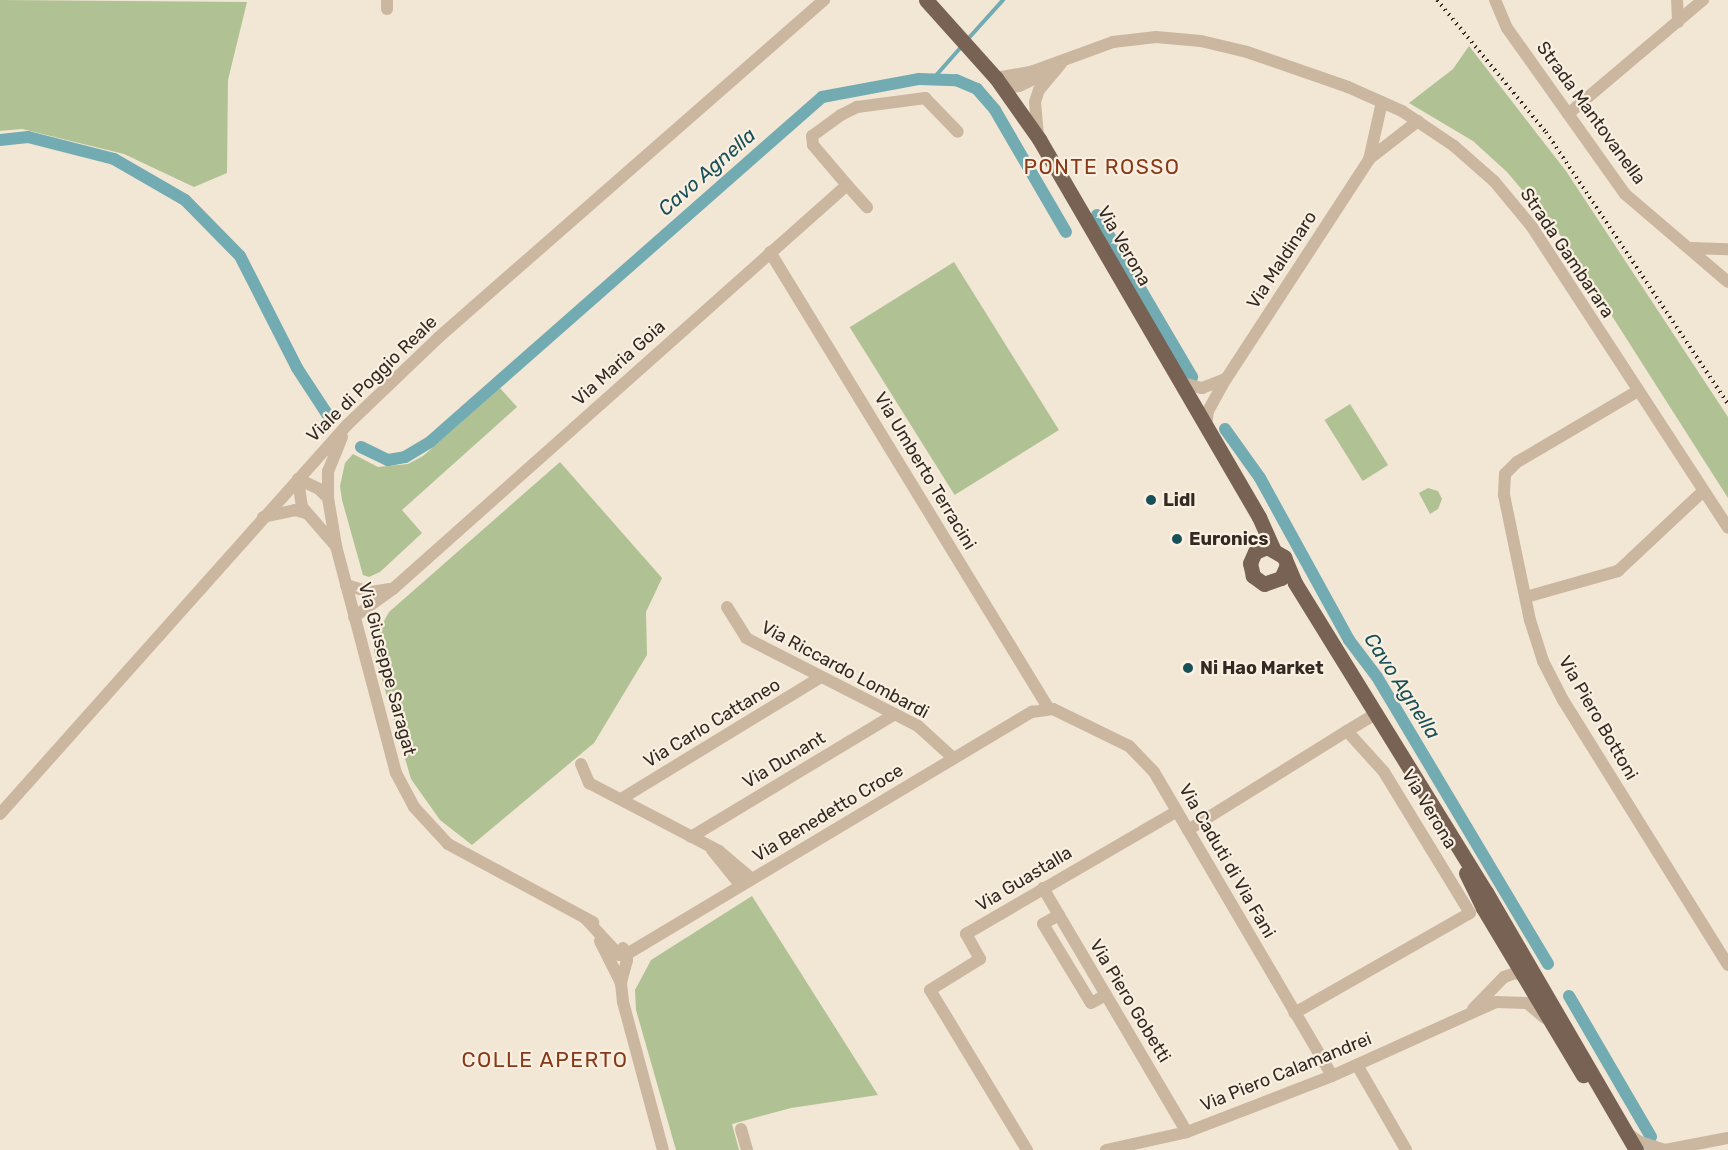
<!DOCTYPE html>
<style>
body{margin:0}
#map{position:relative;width:1728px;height:1150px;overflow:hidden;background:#f2e6d5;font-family:Rubik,sans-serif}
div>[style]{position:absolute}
.green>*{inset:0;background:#b0c294;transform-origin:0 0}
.stream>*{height:4px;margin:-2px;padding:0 2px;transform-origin:2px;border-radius:2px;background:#72abb1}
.canal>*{height:12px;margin:-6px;padding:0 6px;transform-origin:6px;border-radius:6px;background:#72abb1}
.minor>*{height:12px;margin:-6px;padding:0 6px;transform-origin:6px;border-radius:6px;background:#cbb6a0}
.primary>*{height:15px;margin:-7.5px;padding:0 7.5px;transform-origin:7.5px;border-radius:7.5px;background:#776254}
.rail>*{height:4px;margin-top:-2px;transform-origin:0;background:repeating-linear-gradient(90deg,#342a24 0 1.5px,transparent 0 6px)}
.dots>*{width:16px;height:16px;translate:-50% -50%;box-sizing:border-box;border:3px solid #faf0e1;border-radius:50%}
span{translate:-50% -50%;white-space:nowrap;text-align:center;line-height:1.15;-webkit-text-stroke:4.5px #faf0e1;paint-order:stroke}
.street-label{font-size:18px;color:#342a24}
.poi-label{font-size:18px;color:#342a24;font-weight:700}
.left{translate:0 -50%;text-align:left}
.water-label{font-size:20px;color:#175058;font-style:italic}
.quarter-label{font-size:21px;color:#883918;letter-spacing:1.5px}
</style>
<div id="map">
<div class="green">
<i style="clip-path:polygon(0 0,247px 2px,228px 80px,227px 173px,194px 187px,124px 154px,22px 129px,0 131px)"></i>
<i style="clip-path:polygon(1469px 46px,1566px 171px,1728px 417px,1728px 498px,1561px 236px,1507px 172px,1473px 141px,1409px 103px,1453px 69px)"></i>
<i style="left:954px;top:262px;width:198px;height:123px;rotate:58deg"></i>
<i style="clip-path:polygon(500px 388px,517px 407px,402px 510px,422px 533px,380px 572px,369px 577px,363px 575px,342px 500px,340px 486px,345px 463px,353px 454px,378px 467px,408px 464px,423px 456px)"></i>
<i style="left:1350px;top:404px;width:72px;height:30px;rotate:58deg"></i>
<i style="clip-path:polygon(560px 462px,662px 578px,646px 612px,647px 655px,594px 743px,472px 845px,440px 820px,411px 779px,374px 652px,375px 637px,389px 612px)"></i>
<i style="clip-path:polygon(1428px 488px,1438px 491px,1442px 499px,1438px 509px,1430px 514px,1419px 493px)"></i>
<i style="clip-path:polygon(752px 896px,878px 1095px,791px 1108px,732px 1124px,739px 1150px,676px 1150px,636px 1010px,635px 990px,651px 960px)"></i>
</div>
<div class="stream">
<i style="left:967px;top:40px;width:54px;rotate:-48deg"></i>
<i style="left:932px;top:80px;width:45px;rotate:-48.6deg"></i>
</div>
<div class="canal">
<i style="left:0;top:140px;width:28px;rotate:-6deg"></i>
<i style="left:28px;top:137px;width:89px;rotate:14.3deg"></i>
<i style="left:114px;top:159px;width:82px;rotate:30deg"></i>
<i style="left:185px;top:200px;width:78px;rotate:45.5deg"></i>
<i style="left:240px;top:256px;width:126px;rotate:63deg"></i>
<i style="left:297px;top:368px;width:62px;rotate:56.8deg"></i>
<i style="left:1097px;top:215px;width:188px;rotate:59.6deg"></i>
<i style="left:1225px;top:429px;width:60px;rotate:54.5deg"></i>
<i style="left:1260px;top:478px;width:185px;rotate:61.2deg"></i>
<i style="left:1349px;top:640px;width:46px;rotate:52.9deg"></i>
<i style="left:1377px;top:677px;width:334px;rotate:59.2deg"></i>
<i style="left:361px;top:447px;width:30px;rotate:26deg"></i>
<i style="left:388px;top:460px;width:17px;rotate:-10deg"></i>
<i style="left:405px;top:457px;width:29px;rotate:-31deg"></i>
<i style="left:430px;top:442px;width:522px;rotate:-41.35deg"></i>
<i style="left:822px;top:97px;width:99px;rotate:-10.5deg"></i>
<i style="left:919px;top:79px;width:37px;rotate:2deg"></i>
<i style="left:956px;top:80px;width:23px;rotate:23deg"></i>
<i style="left:977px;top:89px;width:28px;rotate:49deg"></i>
<i style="left:995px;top:110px;width:141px;rotate:59.8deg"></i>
<i style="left:1569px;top:996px;width:163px;rotate:59.8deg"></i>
</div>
<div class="minor">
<i style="left:1495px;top:0;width:30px;rotate:67deg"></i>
<i style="left:1507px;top:28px;width:204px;rotate:54.6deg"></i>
<i style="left:1625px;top:194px;width:135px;rotate:40.5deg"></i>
<i style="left:1677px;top:0;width:22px;rotate:87deg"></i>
<i style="left:387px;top:9px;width:9px;rotate:-90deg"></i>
<i style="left:996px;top:78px;width:36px;rotate:-10deg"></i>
<i style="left:1031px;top:72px;width:87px;rotate:-20.1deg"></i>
<i style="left:1113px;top:42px;width:43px;rotate:-6.6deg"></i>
<i style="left:1156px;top:37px;width:45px;rotate:5.1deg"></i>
<i style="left:1201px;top:41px;width:47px;rotate:13.4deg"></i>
<i style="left:1247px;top:52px;width:107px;rotate:19.1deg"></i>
<i style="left:1348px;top:87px;width:59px;rotate:24deg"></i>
<i style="left:1402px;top:111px;width:63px;rotate:33.9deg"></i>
<i style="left:1454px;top:146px;width:53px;rotate:41.2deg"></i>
<i style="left:1494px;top:181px;width:60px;rotate:50.4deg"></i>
<i style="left:1532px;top:227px;width:359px;rotate:56.9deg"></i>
<i style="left:1003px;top:88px;width:16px;rotate:-7deg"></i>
<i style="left:1019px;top:86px;width:31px;rotate:-25deg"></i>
<i style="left:1568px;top:114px;width:177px;rotate:-40.2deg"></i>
<i style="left:1038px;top:136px;width:34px;rotate:-95deg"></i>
<i style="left:1035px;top:102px;width:13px;rotate:-72deg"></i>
<i style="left:1039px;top:90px;width:34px;rotate:-50deg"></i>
<i style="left:1369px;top:159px;width:62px;rotate:-37.8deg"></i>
<i style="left:847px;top:185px;width:52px;rotate:-130.4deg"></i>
<i style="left:813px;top:145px;width:9px;rotate:-96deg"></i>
<i style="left:812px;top:136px;width:36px;rotate:-36deg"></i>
<i style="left:841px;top:115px;width:18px;rotate:-27deg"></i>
<i style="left:857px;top:107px;width:69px;rotate:-7.5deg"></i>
<i style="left:925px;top:98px;width:47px;rotate:45.9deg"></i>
<i style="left:1691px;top:248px;width:37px;rotate:2deg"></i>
<i style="left:770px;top:252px;width:535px;rotate:58.6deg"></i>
<i style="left:1182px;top:383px;width:21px;rotate:14deg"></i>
<i style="left:1202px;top:388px;width:26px;rotate:-21deg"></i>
<i style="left:1636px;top:392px;width:138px;rotate:149.5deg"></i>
<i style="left:1517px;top:462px;width:17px;rotate:135deg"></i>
<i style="left:1505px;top:474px;width:21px;rotate:93deg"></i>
<i style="left:1504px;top:495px;width:128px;rotate:78.3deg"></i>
<i style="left:1530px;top:620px;width:43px;rotate:72.4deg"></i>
<i style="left:1543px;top:661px;width:44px;rotate:62.9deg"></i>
<i style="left:1563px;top:700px;width:312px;rotate:58.1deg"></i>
<i style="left:1206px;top:425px;width:14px;rotate:-82deg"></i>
<i style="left:1208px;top:411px;width:37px;rotate:-61deg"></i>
<i style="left:1226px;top:379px;width:262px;rotate:-56.9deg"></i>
<i style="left:1369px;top:160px;width:59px;rotate:-77.4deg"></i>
<i style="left:342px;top:437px;width:37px;rotate:112deg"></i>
<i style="left:328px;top:471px;width:27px;rotate:90deg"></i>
<i style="left:328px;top:498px;width:49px;rotate:80.5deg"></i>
<i style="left:336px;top:546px;width:235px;rotate:75.2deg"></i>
<i style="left:396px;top:773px;width:38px;rotate:62deg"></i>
<i style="left:414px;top:807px;width:50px;rotate:47.4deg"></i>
<i style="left:448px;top:844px;width:165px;rotate:28.3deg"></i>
<i style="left:298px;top:479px;width:28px;rotate:82deg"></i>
<i style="left:302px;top:507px;width:50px;rotate:49deg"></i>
<i style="left:298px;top:479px;width:23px;rotate:25deg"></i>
<i style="left:319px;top:489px;width:13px;rotate:45deg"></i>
<i style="left:263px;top:517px;width:33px;rotate:-12deg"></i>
<i style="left:295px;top:510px;width:11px;rotate:15deg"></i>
<i style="left:346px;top:585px;width:26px;rotate:16deg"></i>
<i style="left:371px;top:592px;width:19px;rotate:-9deg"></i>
<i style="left:1526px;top:597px;width:96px;rotate:-15.8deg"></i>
<i style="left:1618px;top:571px;width:115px;rotate:-43.2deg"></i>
<i style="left:727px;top:607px;width:36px;rotate:58deg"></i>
<i style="left:746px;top:638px;width:193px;rotate:27.1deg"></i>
<i style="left:918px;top:726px;width:47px;rotate:42.4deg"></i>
<i style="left:354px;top:617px;width:49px;rotate:-35.9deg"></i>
<i style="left:394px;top:588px;width:606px;rotate:-41.66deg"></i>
<i style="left:847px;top:185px;width:30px;rotate:48deg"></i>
<i style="left:1347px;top:731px;width:33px;rotate:-31deg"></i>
<i style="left:581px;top:764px;width:21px;rotate:67deg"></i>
<i style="left:589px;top:783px;width:147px;rotate:27.6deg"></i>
<i style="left:719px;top:851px;width:43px;rotate:40.3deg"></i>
<i style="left:621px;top:799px;width:234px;rotate:-31.4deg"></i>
<i style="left:0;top:814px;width:521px;rotate:-48.27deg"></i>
<i style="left:347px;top:425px;width:127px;rotate:-43.7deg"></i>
<i style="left:439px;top:337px;width:512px;rotate:-41.2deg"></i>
<i style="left:1188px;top:830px;width:187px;rotate:-31.9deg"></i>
<i style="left:1347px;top:731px;width:55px;rotate:47.9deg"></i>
<i style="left:1384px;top:772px;width:165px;rotate:58.6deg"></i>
<i style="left:1470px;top:913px;width:202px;rotate:150.3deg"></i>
<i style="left:691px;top:837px;width:238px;rotate:-31.1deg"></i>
<i style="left:712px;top:850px;width:46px;rotate:51.1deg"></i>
<i style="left:1043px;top:888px;width:283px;rotate:59.5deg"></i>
<i style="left:1059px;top:915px;width:18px;rotate:151deg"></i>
<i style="left:1043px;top:924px;width:92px;rotate:58.7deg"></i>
<i style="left:1091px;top:1003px;width:17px;rotate:-28deg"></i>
<i style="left:585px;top:918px;width:50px;rotate:47.4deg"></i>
<i style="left:619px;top:955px;width:8px;rotate:-7deg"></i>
<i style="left:627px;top:954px;width:472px;rotate:-30.9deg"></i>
<i style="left:1032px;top:712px;width:21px;rotate:-8deg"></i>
<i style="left:1053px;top:709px;width:85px;rotate:26deg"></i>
<i style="left:1129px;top:746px;width:36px;rotate:46deg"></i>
<i style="left:1154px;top:772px;width:352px;rotate:59.6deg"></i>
<i style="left:600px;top:941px;width:47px;rotate:63.4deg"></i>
<i style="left:623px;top:948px;width:13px;rotate:72deg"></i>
<i style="left:627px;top:960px;width:24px;rotate:105deg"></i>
<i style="left:621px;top:983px;width:19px;rotate:84deg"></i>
<i style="left:623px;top:1002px;width:153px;rotate:74.9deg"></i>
<i style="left:1473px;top:1009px;width:45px;rotate:-45.9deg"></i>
<i style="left:1504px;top:977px;width:12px;rotate:-20deg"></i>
<i style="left:1515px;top:973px;width:14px;rotate:17deg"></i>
<i style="left:1357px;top:1065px;width:98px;rotate:60deg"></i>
<i style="left:741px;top:1129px;width:22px;rotate:74deg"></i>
<i style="left:1627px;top:1133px;width:16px;rotate:35deg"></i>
<i style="left:1640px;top:1142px;width:26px;rotate:18deg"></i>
<i style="left:1665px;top:1150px;width:64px;rotate:-10.8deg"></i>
<i style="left:1027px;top:1150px;width:187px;rotate:-121.2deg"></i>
<i style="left:930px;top:990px;width:59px;rotate:-31.8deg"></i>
<i style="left:980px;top:959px;width:29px;rotate:-119deg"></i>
<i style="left:966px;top:934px;width:244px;rotate:-30.2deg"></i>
<i style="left:1106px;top:1150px;width:83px;rotate:-12.5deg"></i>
<i style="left:1187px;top:1132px;width:155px;rotate:-21.1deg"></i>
<i style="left:1332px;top:1076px;width:180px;rotate:-24.3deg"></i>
<i style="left:1496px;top:1002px;width:31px;rotate:2deg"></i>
<i style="left:1527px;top:1003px;width:23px;rotate:40deg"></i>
</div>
<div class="primary">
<i style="left:926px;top:0;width:105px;rotate:48.1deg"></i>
<i style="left:996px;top:78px;width:75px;rotate:54.8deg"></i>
<i style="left:1039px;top:139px;width:437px;rotate:59.8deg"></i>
<i style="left:1259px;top:517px;width:34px;rotate:66deg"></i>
<i style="left:1286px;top:567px;width:12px;rotate:114deg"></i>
<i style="left:1281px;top:578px;width:18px;rotate:161deg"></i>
<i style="left:1264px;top:584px;width:14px;rotate:-144deg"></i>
<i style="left:1253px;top:576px;width:13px;rotate:-103deg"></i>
<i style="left:1250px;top:563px;width:12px;rotate:-66deg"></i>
<i style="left:1255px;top:552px;width:13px;rotate:-23deg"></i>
<i style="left:1267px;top:547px;width:20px;rotate:30deg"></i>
<i style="left:1284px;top:557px;width:28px;rotate:67deg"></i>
<i style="left:1295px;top:583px;width:363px;rotate:58.3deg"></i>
<i style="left:1486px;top:892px;width:298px;rotate:59.8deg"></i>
<i style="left:1466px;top:873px;width:39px;rotate:64deg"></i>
<i style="left:1483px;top:908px;width:195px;rotate:59.1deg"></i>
</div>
<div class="rail">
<i style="left:1437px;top:0;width:171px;rotate:50.5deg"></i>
<i style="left:1546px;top:132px;width:327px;rotate:56.2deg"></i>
</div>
<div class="dots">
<i style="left:1151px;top:500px;background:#175058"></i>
<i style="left:1177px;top:539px;background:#175058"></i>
<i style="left:1188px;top:668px;background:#175058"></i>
</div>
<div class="street-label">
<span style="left:1591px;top:113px;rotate:54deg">Strada Mantovanella</span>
<span style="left:1124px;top:246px;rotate:60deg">Via Verona</span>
<span style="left:1567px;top:253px;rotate:56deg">Strada Gambarara</span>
<span style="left:1282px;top:260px;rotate:-57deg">Via Maldinaro</span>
<span style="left:619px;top:363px;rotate:-42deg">Via Maria Goia</span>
<span style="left:372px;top:379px;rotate:-44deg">Viale di Poggio Reale</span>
<span style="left:925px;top:471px;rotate:59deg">Via Umberto Terracini</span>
<span style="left:387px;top:669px;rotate:75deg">Via Giuseppe Saragat</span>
<span style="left:845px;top:670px;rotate:28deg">Via Riccardo Lombardi</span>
<span style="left:1598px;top:718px;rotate:60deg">Via Piero Bottoni</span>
<span style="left:712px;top:723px;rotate:-31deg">Via Carlo Cattaneo</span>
<span style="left:784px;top:760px;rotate:-31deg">Via Dunant</span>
<span style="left:1429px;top:809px;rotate:59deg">Via Verona</span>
<span style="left:828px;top:813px;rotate:-31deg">Via Benedetto Croce</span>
<span style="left:1227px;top:861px;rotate:60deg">Via Caduti di Via Fani</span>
<span style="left:1024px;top:879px;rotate:-31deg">Via Guastalla</span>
<span style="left:1130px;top:1001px;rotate:59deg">Via Piero Gobetti</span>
<span style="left:1286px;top:1072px;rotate:-22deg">Via Piero Calamandrei</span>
</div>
<div class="poi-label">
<span class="left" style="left:1163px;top:500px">Lidl</span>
<span class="left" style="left:1189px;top:539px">Euronics</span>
<span class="left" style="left:1200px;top:668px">Ni Hao Market</span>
</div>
<div class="water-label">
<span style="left:707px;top:172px;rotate:-41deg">Cavo Agnella</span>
<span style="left:1402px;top:686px;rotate:57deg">Cavo Agnella</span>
</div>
<div class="quarter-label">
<span style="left:1102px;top:167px">PONTE ROSSO</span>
<span style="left:545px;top:1060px">COLLE APERTO</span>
</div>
</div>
